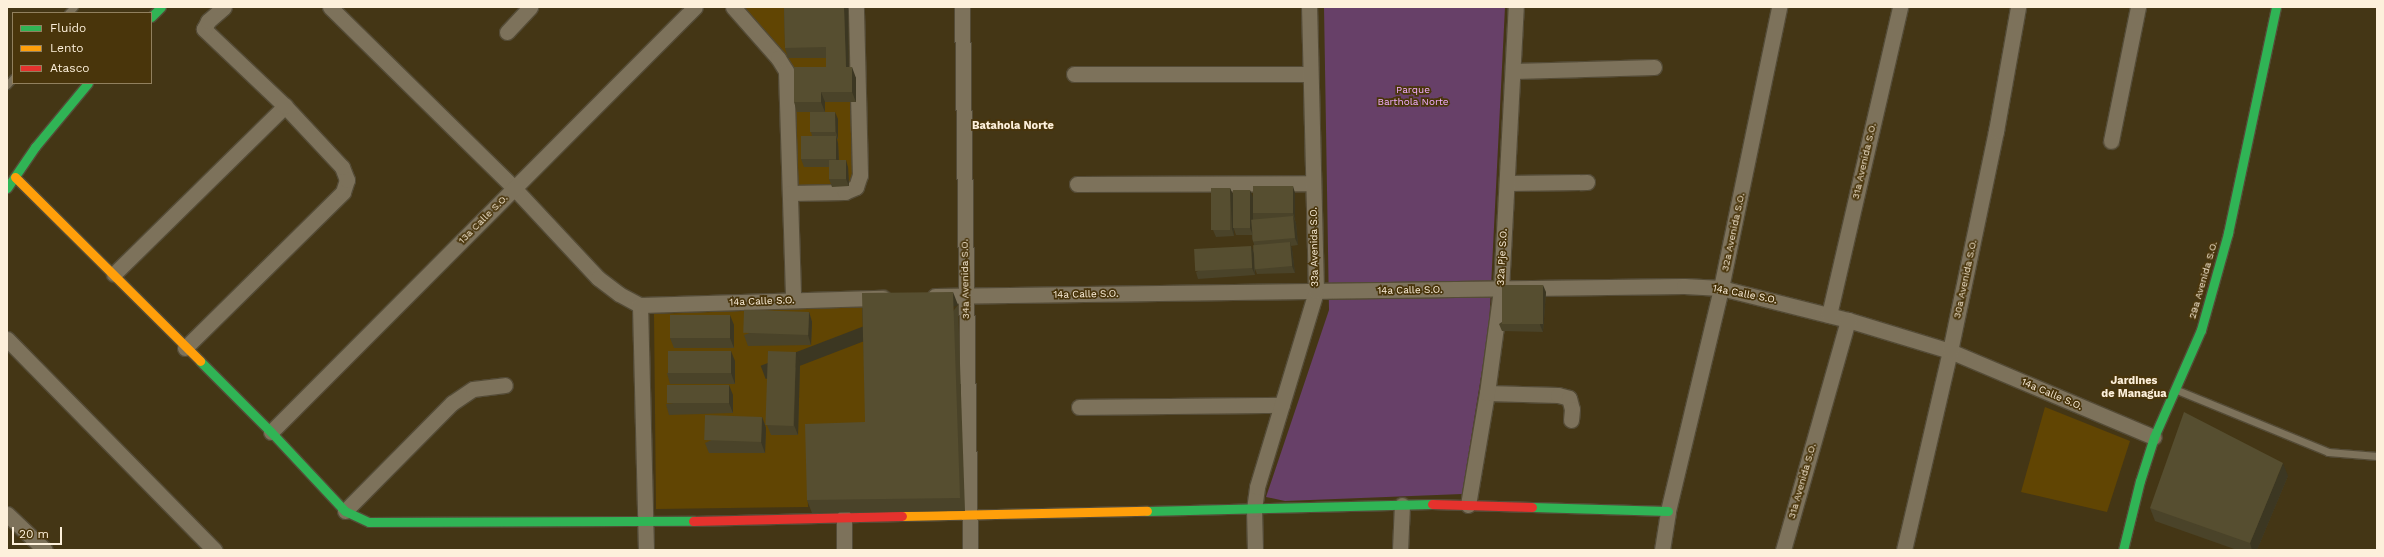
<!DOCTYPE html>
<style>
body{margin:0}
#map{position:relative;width:2384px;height:557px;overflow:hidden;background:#443615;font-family:"Work Sans",sans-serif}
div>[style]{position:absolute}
.built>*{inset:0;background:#614503}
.green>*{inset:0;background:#674068}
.roads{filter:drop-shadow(1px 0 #544b36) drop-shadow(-1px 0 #544b36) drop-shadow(0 1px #544b36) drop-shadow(0 -1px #544b36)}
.lane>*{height:7px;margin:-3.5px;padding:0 3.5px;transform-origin:3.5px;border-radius:3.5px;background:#7d725b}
.street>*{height:15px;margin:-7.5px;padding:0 7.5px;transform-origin:7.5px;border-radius:7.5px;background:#7d725b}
.fast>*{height:9px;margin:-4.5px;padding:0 4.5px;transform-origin:4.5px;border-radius:4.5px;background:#30b455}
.slow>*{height:9px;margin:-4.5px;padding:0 4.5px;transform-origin:4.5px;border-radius:4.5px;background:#ff9f0a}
.jam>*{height:9px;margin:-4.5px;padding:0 4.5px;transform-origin:4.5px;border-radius:4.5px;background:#e5322d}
.wall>*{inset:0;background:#4a4329}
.shaded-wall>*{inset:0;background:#3c3722;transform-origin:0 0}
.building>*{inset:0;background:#564e30;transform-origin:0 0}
span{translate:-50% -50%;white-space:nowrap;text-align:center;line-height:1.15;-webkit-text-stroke:3.5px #49350b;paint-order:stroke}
.park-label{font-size:10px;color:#f3afff}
.street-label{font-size:10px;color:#fdf0db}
.neighbourhood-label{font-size:11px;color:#fdf0db;font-weight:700}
.frame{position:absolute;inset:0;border:8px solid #fdf0db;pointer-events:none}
.legend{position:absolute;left:12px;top:12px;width:140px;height:72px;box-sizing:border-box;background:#49350b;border:1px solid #91805e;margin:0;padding:5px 7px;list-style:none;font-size:12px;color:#fdf0db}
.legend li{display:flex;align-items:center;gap:8px;height:20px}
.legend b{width:20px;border:1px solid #91805e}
.scale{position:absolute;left:12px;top:527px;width:50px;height:18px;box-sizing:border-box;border:2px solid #fdf0db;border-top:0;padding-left:5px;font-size:12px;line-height:14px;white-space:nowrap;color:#fdf0db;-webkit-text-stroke:3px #49350b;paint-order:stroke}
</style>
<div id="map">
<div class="built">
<i style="clip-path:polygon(733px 7px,856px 7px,856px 187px,790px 193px,788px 84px)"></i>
<i style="clip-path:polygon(862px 307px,867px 430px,806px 430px,808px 507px,656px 509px,654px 314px)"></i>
<i style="clip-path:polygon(2045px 407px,2130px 441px,2107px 512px,2021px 492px)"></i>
</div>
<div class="green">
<i style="clip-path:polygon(1324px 7px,1505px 7px,1489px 327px,1462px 494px,1285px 501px,1266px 497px,1329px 310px)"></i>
</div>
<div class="roads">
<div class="lane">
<i style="left:68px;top:13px;width:8px;rotate:-45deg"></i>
<i style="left:7px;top:85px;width:9px;rotate:-49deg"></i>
<i style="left:2177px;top:390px;width:163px;rotate:22.3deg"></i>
<i style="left:2328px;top:452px;width:49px;rotate:4.7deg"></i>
</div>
<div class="street">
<i style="left:330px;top:7px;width:258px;rotate:44.5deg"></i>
<i style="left:514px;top:188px;width:123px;rotate:47deg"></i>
<i style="left:598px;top:278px;width:26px;rotate:37deg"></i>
<i style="left:619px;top:294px;width:24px;rotate:28deg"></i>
<i style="left:640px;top:305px;width:245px;rotate:88.6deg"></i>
<i style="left:733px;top:7px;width:68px;rotate:48.6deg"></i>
<i style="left:778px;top:58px;width:15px;rotate:58deg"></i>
<i style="left:786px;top:71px;width:228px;rotate:88.2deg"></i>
<i style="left:962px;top:7px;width:543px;rotate:89.16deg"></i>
<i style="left:507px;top:32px;width:34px;rotate:-47deg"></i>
<i style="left:1513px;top:71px;width:141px;rotate:-1.6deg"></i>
<i style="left:1074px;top:74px;width:236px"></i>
<i style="left:2111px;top:141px;width:137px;rotate:-78.6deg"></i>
<i style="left:1507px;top:183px;width:80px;rotate:-0.7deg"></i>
<i style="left:1077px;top:184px;width:236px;rotate:-0.2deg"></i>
<i style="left:790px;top:193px;width:55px;rotate:-1deg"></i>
<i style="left:845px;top:192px;width:12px;rotate:-24deg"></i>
<i style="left:856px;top:187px;width:13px;rotate:-72deg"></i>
<i style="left:860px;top:175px;width:168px;rotate:-91.4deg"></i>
<i style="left:114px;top:274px;width:240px;rotate:-44.5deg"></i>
<i style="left:935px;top:296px;width:749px;rotate:-0.76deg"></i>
<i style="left:1684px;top:286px;width:37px;rotate:3deg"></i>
<i style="left:1721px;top:288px;width:131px;rotate:14.1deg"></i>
<i style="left:1848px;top:320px;width:107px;rotate:16.9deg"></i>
<i style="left:1950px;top:351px;width:221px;rotate:22.9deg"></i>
<i style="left:640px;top:305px;width:243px;rotate:-1.7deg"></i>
<i style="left:1829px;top:315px;width:316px;rotate:-77deg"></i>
<i style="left:7px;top:339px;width:296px;rotate:45.5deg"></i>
<i style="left:185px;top:348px;width:222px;rotate:-44.6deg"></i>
<i style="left:343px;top:192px;width:13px;rotate:-72deg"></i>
<i style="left:347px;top:180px;width:14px;rotate:-111deg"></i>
<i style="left:342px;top:167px;width:83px;rotate:-133.1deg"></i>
<i style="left:285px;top:106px;width:112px;rotate:-136.5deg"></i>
<i style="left:204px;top:29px;width:9px;rotate:-63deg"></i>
<i style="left:208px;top:21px;width:21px;rotate:-41deg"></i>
<i style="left:1487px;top:393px;width:71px;rotate:1.6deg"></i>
<i style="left:1558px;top:395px;width:11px;rotate:15deg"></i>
<i style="left:1569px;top:398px;width:11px;rotate:75deg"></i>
<i style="left:1572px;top:409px;width:11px;rotate:95deg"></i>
<i style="left:1079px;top:407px;width:203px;rotate:-0.6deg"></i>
<i style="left:271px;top:432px;width:600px;rotate:-45.07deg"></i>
<i style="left:1468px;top:505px;width:114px;rotate:-80.4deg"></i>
<i style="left:1487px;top:393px;width:105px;rotate:-82.3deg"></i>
<i style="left:1501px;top:289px;width:282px;rotate:-87deg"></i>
<i style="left:345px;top:511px;width:152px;rotate:-45.3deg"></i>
<i style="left:452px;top:403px;width:25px;rotate:-34deg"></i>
<i style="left:473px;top:389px;width:32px;rotate:-7deg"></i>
<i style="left:7px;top:514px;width:52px;rotate:43.5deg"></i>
<i style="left:844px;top:517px;width:33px;rotate:90deg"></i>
<i style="left:1255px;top:550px;width:41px;rotate:-91.4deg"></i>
<i style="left:1254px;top:509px;width:22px;rotate:-82deg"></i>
<i style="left:1257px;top:487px;width:205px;rotate:-73.2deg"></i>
<i style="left:1316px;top:291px;width:284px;rotate:-91.4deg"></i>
<i style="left:1400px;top:550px;width:45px;rotate:-87.5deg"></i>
<i style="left:1662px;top:550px;width:39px;rotate:-81deg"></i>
<i style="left:1668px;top:511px;width:229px;rotate:-76.6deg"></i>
<i style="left:1721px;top:288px;width:287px;rotate:-78.3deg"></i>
<i style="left:1783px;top:550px;width:239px;rotate:-74.2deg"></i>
<i style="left:1904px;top:550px;width:204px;rotate:-77deg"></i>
<i style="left:1950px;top:351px;width:225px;rotate:-78.2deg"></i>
<i style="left:1996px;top:131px;width:126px;rotate:-79.9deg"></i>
</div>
<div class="fast">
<i style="left:151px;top:17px;width:14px;rotate:-45deg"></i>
<i style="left:7px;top:188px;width:50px;rotate:-55.7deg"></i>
<i style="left:35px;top:147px;width:83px;rotate:-50.4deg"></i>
<i style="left:200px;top:361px;width:100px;rotate:45deg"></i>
<i style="left:271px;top:432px;width:108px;rotate:46.9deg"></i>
<i style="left:345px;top:511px;width:26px;rotate:25deg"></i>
<i style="left:369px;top:522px;width:324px;rotate:-0.2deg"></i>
<i style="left:1532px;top:507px;width:136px;rotate:1.7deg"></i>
<i style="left:1147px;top:511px;width:285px;rotate:-1.4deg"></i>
<i style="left:2123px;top:550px;width:71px;rotate:-76.2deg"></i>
<i style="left:2140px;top:481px;width:46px;rotate:-72.3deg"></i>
<i style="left:2154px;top:437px;width:117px;rotate:-66.3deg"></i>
<i style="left:2201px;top:330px;width:101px;rotate:-74.4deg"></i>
<i style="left:2228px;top:233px;width:231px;rotate:-78deg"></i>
</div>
<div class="slow">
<i style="left:15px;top:177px;width:261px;rotate:44.8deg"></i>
<i style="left:902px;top:516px;width:245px;rotate:-1.2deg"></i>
</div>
<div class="jam">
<i style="left:1432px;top:504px;width:100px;rotate:1.7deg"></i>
<i style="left:693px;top:521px;width:209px;rotate:-1.4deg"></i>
</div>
</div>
<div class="wall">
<i style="clip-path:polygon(784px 7px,848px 7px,849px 67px,856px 78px,856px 102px,825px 102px,825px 112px,838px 119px,838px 139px,837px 139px,838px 143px,839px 161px,848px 167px,849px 186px,832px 187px,829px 179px,829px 167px,804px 167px,801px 159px,812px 136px,811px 132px,814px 112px,797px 112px,794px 102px,826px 67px,826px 58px,788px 58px,785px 48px)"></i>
<i style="clip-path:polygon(1230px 188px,1233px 195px,1253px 197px,1295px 193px,1295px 220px,1296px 223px,1298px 245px,1291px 246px,1292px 249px,1295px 273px,1257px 274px,1255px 269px,1255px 275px,1198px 279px,1196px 272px,1251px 246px,1253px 251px,1254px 244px,1252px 239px,1252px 235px,1236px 235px,1234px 229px,1234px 236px,1216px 237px,1213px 230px)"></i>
<i style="clip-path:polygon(1546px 292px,1543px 332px,1502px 331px,1499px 324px)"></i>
<i style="clip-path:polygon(958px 305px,965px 511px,812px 513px,807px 500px,865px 422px)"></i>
<i style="clip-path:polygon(809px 312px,812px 322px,811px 345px,748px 346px,744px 335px)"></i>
<i style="clip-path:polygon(734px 325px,734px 348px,674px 348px,670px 338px)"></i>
<i style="clip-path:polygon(796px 352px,800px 362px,798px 435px,771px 435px,767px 425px)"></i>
<i style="clip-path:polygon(735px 361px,735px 384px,670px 384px,667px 373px)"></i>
<i style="clip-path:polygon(733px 395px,733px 413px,669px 415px,666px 404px)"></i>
<i style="clip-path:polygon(762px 417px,766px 428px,765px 453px,709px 453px,705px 443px)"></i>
<i style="clip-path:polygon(2288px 476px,2257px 550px,2237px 550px,2155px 521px,2150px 508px)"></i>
</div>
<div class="shaded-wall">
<i style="clip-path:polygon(844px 7px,848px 7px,849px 78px,846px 67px)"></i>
<i style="clip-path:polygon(852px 67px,856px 78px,856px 102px,852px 92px)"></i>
<i style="clip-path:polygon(821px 92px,825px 102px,825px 112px,821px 102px)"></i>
<i style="clip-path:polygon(835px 112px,838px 119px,838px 139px,836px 132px)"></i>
<i style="clip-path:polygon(836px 136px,838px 143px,839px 166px,836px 159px)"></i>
<i style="clip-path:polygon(846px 160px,848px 167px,849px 186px,846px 179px)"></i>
<i style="clip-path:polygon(1293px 186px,1295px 193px,1295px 220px,1293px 213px)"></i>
<i style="clip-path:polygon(1230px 188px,1233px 195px,1234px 236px,1232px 229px)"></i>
<i style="clip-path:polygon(1250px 190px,1253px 197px,1253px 235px,1250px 228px)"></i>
<i style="clip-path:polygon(1293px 216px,1296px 223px,1298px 245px,1295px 238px)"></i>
<i style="clip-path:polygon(1290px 242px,1292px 249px,1295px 273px,1292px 266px)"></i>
<i style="clip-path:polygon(1251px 246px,1254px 253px,1254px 267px,1255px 275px,1252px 268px)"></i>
<i style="clip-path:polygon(1543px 285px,1546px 292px,1543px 332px,1540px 325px)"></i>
<i style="left:953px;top:292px;width:14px;height:206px;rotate:69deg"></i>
<i style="clip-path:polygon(809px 312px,812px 322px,811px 345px,808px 335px)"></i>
<i style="clip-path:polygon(730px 315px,734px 325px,734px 348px,730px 338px)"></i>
<i style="clip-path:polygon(731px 351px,735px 361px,735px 384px,731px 373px)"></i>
<i style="clip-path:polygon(796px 352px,800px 362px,798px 435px,794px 425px)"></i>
<i style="clip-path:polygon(729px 385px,733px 395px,733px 413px,729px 403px)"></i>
<i style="clip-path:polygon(762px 417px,766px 428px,765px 453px,761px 442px)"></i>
<i style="clip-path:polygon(2283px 463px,2288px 476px,2257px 550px,2252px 550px,2250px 543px)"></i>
</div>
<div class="building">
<i style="clip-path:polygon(784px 7px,844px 7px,846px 67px,852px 67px,852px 92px,821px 92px,821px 102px,794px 102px,794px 67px,826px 67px,826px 47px,785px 48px)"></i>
<i style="left:810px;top:112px;width:25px;height:20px"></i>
<i style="left:801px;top:136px;width:35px;height:23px"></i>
<i style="left:846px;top:160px;width:19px;height:17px;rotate:90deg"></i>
<i style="left:1293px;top:186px;width:27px;height:40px;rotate:90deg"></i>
<i style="left:1211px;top:188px;width:19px;height:42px"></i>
<i style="left:1233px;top:190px;width:17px;height:38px"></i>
<i style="left:1293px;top:216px;width:22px;height:42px;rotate:85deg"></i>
<i style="left:1290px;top:242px;width:24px;height:37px;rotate:85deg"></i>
<i style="left:1251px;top:246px;width:22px;height:57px;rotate:87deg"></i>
<i style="left:1502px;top:285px;width:41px;height:39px"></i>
<i style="clip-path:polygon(953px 292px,960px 498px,807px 500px,805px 424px,865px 422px,862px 293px)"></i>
<i style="left:809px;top:312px;width:23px;height:65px;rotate:92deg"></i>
<i style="left:670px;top:315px;width:60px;height:23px"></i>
<i style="left:731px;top:351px;width:22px;height:63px;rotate:90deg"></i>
<i style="left:768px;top:351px;width:28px;height:74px;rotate:2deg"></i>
<i style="left:729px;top:385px;width:18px;height:62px;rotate:90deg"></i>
<i style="clip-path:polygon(2184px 412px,2283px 463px,2250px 543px,2150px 508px)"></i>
<i style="left:762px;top:417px;width:25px;height:57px;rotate:92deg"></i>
</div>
<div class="park-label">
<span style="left:1413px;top:95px">Parque<br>Barthola Norte</span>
</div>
<div class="street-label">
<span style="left:1864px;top:161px;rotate:-77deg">31a Avenida S.O.</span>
<span style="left:483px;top:219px;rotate:-45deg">13a Calle S.O.</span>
<span style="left:1733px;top:232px;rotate:-78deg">32a Avenida S.O.</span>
<span style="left:1314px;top:247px;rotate:-91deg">33a Avenida S.O.</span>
<span style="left:1502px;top:257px;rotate:-87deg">32a Pje S.O.</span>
<span style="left:965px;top:279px;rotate:-91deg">34a Avenida S.O.</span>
<span style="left:1965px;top:279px;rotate:-78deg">30a Avenida S.O.</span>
<span style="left:2203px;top:280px;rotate:-74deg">29a Avenida S.O.</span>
<span style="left:1410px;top:290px;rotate:-1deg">14a Calle S.O.</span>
<span style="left:1086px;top:294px;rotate:-1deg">14a Calle S.O.</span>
<span style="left:1745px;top:294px;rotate:11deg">14a Calle S.O.</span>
<span style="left:762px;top:301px;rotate:-2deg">14a Calle S.O.</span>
<span style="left:2052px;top:394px;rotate:23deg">14a Calle S.O.</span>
<span style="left:1802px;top:481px;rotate:-74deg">31a Avenida S.O.</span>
</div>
<div class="neighbourhood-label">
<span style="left:1013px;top:126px">Batahola Norte</span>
<span style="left:2134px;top:388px">Jardines<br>de Managua</span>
</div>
<div class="frame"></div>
<ul class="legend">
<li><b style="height:5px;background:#30b455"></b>Fluido</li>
<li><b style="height:5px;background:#ff9f0a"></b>Lento</li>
<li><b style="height:5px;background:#e5322d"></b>Atasco</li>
</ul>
<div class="scale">20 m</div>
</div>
